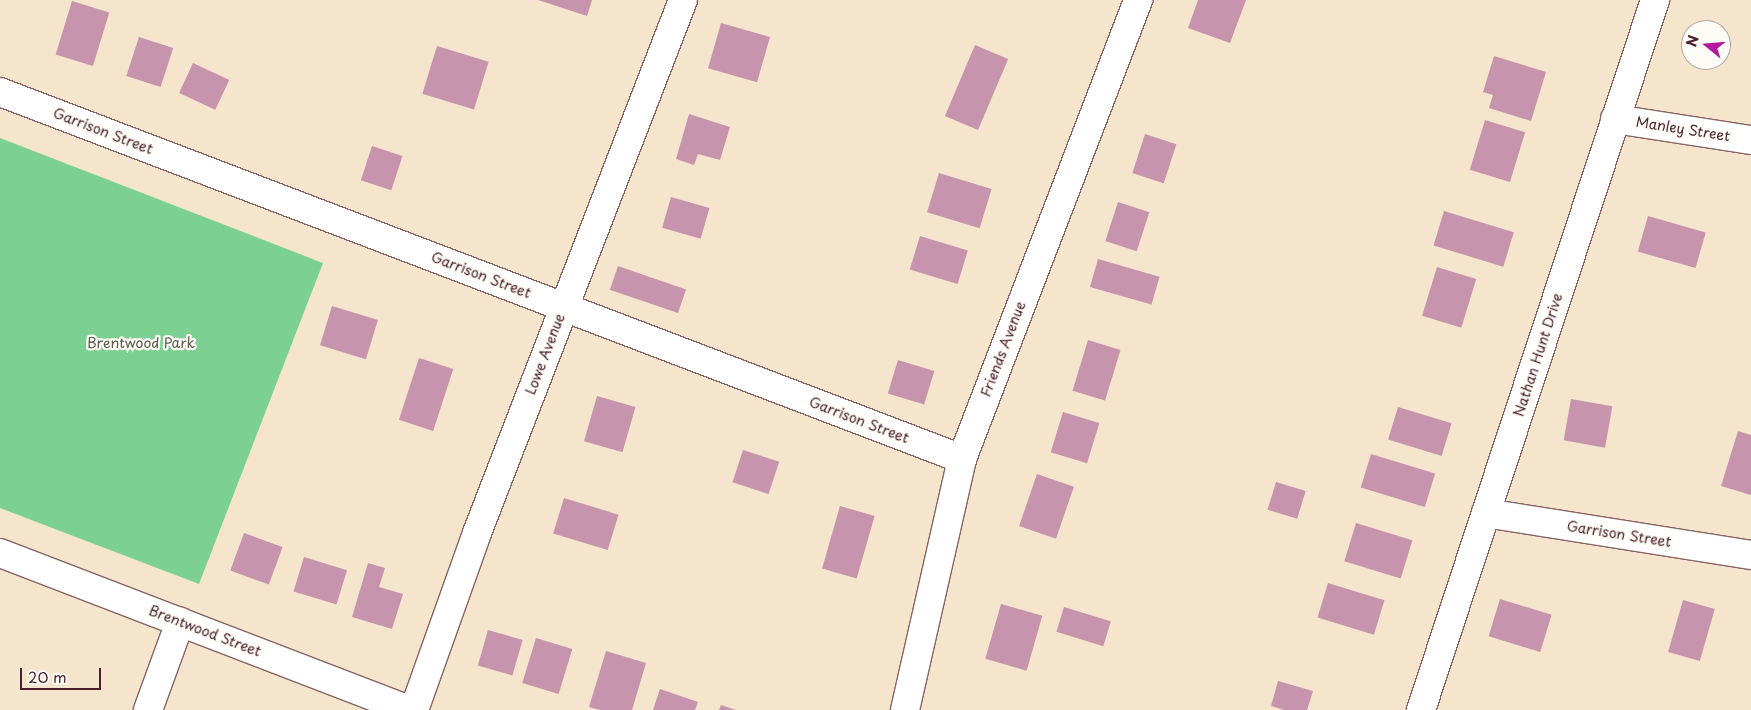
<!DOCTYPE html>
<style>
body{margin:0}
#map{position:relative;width:1751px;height:710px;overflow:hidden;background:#f4e5cc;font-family:"Playpen Sans",sans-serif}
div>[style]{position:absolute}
.green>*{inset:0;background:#7cd093}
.building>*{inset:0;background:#c794ae;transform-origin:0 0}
.roads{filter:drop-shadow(1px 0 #866463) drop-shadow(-1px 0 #866463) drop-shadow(0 1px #866463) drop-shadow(0 -1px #866463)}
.minor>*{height:28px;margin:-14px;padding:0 14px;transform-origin:14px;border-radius:14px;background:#fff}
.major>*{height:28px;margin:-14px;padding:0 14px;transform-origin:14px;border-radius:14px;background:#fff}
span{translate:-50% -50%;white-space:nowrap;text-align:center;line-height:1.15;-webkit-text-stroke:4.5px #fdfcf7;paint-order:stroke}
.street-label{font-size:14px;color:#4a1f2b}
.park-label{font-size:14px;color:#5c5d4f}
.north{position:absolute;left:1681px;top:20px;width:50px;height:50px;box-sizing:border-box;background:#fdfcf7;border:1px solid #b5a4a5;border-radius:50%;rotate:287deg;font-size:14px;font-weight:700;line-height:20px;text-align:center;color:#4a1f2b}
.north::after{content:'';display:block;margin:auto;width:18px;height:22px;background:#b5179e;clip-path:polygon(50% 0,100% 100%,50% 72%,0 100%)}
.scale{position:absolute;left:20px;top:668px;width:81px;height:22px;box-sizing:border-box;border:2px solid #4a1f2b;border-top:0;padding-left:6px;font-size:15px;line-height:18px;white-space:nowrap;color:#4a1f2b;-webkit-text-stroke:4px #fdfcf7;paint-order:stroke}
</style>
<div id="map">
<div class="green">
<i style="clip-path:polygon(0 138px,323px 263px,199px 584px,0 508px)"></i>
</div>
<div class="building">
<i style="clip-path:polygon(538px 0,592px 0,587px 16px)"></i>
<i style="clip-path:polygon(1198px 0,1246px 0,1230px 43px,1188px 28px)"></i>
<i style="left:72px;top:1px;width:39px;height:56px;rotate:17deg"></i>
<i style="left:721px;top:23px;width:51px;height:47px;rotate:16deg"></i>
<i style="left:139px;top:37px;width:36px;height:41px;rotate:18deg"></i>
<i style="left:975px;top:45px;width:36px;height:77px;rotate:23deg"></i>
<i style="left:437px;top:46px;width:54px;height:50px;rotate:17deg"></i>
<i style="clip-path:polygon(1494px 56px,1546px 72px,1531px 121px,1489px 108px,1493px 95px,1483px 92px)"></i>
<i style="left:193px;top:63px;width:40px;height:33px;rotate:25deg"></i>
<i style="clip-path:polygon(689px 114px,730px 127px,720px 160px,698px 154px,694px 165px,676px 159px)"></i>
<i style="left:1485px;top:120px;width:42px;height:52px;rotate:17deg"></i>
<i style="left:1145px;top:134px;width:33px;height:41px;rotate:18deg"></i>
<i style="left:372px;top:146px;width:32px;height:36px;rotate:18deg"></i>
<i style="left:939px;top:173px;width:55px;height:41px;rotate:17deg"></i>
<i style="left:671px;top:197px;width:40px;height:32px;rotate:16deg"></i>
<i style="left:1118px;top:202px;width:33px;height:41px;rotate:18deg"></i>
<i style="left:1444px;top:211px;width:73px;height:36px;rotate:17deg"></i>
<i style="left:1648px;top:216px;width:60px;height:37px;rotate:16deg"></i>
<i style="left:920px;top:236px;width:50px;height:35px;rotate:17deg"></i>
<i style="left:1098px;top:259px;width:64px;height:29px;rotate:16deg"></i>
<i style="left:618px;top:266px;width:72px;height:25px;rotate:19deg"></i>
<i style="left:1437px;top:267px;width:41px;height:51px;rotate:17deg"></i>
<i style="left:332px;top:306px;width:48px;height:41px;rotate:17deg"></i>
<i style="left:1088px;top:340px;width:34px;height:53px;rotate:17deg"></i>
<i style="left:419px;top:358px;width:36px;height:65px;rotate:18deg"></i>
<i style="left:898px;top:360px;width:38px;height:35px;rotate:17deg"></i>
<i style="left:597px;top:396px;width:40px;height:47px;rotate:16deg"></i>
<i style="left:1571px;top:399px;width:42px;height:42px;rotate:10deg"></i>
<i style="left:1398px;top:407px;width:56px;height:34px;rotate:17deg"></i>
<i style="left:1063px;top:412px;width:38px;height:42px;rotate:17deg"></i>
<i style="clip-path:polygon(1738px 431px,1751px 435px,1751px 495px,1721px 486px)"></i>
<i style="left:743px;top:450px;width:38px;height:34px;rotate:18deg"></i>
<i style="left:1371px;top:454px;width:67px;height:35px;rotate:17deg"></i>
<i style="left:1037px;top:474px;width:39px;height:55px;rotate:19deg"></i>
<i style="left:1276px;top:482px;width:31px;height:29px;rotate:17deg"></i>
<i style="left:564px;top:498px;width:57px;height:37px;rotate:17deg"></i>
<i style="left:840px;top:506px;width:36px;height:65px;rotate:16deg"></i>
<i style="left:1356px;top:523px;width:59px;height:40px;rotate:17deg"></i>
<i style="left:244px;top:533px;width:41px;height:40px;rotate:20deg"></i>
<i style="left:304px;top:557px;width:45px;height:36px;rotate:17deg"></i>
<i style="clip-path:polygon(368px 563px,385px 568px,379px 587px,403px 594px,392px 629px,352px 617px)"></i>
<i style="left:1328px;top:583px;width:59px;height:36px;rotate:17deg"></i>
<i style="left:1500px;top:599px;width:54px;height:39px;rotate:17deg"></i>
<i style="left:1683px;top:600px;width:33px;height:54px;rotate:16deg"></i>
<i style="left:1001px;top:604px;width:43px;height:57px;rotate:16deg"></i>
<i style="left:1064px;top:607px;width:49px;height:26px;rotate:17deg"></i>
<i style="left:488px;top:630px;width:36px;height:37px;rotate:16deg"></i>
<i style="left:536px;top:638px;width:38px;height:47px;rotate:17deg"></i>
<i style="clip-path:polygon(606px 651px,646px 663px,632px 710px,600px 710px,589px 707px)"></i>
<i style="clip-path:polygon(1278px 681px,1313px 691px,1307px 710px,1284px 710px,1271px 706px)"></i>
<i style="clip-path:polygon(660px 689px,698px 702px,695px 710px,653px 710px)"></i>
<i style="clip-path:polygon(721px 705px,736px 710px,719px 710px)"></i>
</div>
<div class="roads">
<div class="minor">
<i style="left:0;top:92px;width:1030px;rotate:20.88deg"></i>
<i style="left:1615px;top:119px;width:138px;rotate:8.8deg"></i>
<i style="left:1486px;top:513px;width:268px;rotate:9deg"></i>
<i style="left:148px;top:710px;width:94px;rotate:-70deg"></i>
<i style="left:414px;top:710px;width:188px;rotate:-70.4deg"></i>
<i style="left:477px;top:533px;width:571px;rotate:-68.87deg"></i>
<i style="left:905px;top:710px;width:257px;rotate:-77.2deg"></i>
<i style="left:962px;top:459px;width:492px;rotate:-69deg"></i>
<i style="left:1421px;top:710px;width:748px;rotate:-71.76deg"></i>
</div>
<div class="major">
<i style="left:0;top:553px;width:439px;rotate:21deg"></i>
</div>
</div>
<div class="street-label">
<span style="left:1683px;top:129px;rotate:9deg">Manley Street</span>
<span style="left:103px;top:131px;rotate:21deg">Garrison Street</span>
<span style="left:481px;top:275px;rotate:21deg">Garrison Street</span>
<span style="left:1003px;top:349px;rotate:-69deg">Friends Avenue</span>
<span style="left:545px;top:354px;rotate:-69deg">Lowe Avenue</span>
<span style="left:1538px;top:355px;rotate:-72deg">Nathan Hunt Drive</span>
<span style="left:859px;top:420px;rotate:21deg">Garrison Street</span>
<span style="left:1619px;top:534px;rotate:9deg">Garrison Street</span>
<span style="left:205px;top:631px;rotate:21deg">Brentwood Street</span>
</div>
<div class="park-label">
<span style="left:141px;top:343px">Brentwood Park</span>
</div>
<div class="north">N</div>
<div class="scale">20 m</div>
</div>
